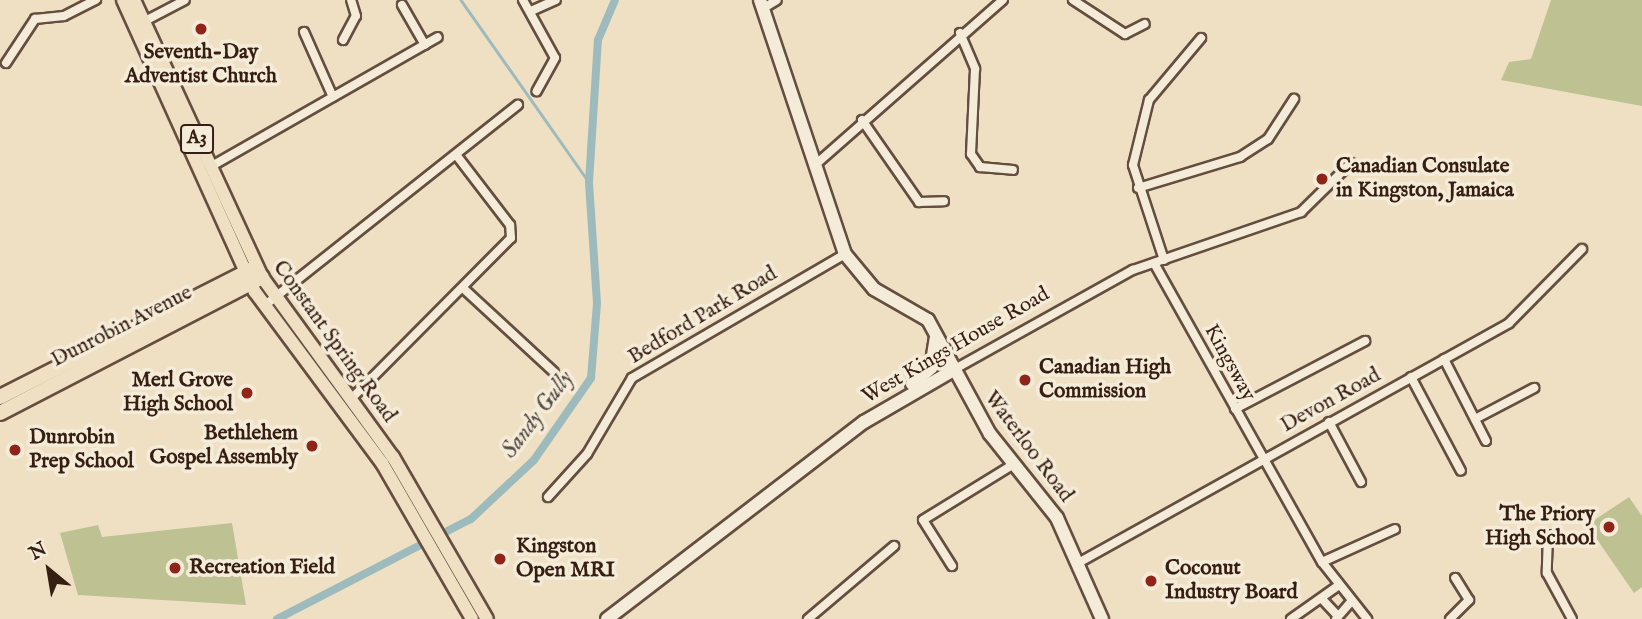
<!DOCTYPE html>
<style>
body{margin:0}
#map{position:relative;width:1642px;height:619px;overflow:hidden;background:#efe0c4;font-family:"IM FELL English",serif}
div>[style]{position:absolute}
.green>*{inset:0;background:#bec191}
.stream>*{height:2.5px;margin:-1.25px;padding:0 1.25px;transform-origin:1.25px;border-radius:1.25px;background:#9dbbbd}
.canal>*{height:8px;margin:-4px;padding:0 4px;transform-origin:4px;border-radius:4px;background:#9dbbbd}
.roads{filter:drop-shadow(2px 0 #644e3f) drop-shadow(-2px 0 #644e3f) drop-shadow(0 2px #644e3f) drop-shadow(0 -2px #644e3f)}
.street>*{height:8px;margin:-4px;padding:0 4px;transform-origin:4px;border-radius:4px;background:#f5ebd9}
.secondary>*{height:12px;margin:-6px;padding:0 6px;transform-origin:6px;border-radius:6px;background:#f5ebd9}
.primary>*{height:12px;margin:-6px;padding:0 6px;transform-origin:6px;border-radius:6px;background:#efe0c4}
.highway>*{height:14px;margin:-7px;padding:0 7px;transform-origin:7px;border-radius:7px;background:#efe0c4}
.dots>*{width:19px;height:19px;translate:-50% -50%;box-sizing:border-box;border:4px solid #f5ebd9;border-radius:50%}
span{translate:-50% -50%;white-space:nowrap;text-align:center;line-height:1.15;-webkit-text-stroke:7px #f5ebd9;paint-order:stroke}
.shield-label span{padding:2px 5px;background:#f5ebd9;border:2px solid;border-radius:5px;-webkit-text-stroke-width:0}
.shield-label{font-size:19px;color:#361e13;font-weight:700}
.poi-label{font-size:21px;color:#361e13;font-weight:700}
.left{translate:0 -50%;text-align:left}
.right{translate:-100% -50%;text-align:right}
.street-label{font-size:21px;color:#361e13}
.water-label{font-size:23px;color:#554d46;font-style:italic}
.north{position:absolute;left:14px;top:535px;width:70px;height:70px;-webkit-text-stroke:5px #f5ebd9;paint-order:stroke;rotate:330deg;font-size:19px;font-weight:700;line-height:28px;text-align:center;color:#361e13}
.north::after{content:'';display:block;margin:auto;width:24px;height:32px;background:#361e13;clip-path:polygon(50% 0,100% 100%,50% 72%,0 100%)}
</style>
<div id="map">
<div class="green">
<i style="clip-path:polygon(1551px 0,1642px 0,1642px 106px,1501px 80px,1509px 62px,1531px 59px)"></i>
<i style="clip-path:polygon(1629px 497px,1642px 516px,1642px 587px,1634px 593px,1587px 525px)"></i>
<i style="clip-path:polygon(232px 523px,246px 605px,78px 595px,60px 533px,98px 525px,102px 537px)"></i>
</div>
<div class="stream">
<i style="left:461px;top:0;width:223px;rotate:54.9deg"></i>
</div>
<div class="canal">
<i style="left:277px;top:619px;width:218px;rotate:-27.3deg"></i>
<i style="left:471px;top:519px;width:86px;rotate:-43.1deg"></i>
<i style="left:534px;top:460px;width:100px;rotate:-55.2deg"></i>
<i style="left:591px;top:378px;width:75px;rotate:-85.4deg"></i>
<i style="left:597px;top:303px;width:121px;rotate:-93.8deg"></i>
<i style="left:589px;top:182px;width:142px;rotate:-86.4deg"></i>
<i style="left:598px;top:40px;width:43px;rotate:-67deg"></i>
</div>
<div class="roads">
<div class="street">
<i style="left:523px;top:0;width:66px;rotate:61.1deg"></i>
<i style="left:555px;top:58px;width:38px;rotate:119deg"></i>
<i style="left:1073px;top:0;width:62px;rotate:33.2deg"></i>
<i style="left:1125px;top:34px;width:22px;rotate:-27deg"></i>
<i style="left:402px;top:5px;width:46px;rotate:60.1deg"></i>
<i style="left:762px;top:9px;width:17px;rotate:-31deg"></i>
<i style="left:531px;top:11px;width:27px;rotate:-24deg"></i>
<i style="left:143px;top:22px;width:47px;rotate:-27.6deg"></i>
<i style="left:304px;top:32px;width:71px;rotate:66deg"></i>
<i style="left:960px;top:33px;width:39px;rotate:67deg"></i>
<i style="left:975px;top:69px;width:85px;rotate:92.7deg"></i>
<i style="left:971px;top:154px;width:16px;rotate:55deg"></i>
<i style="left:980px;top:167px;width:33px;rotate:5deg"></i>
<i style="left:343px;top:40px;width:27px;rotate:-62deg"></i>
<i style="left:356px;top:16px;width:17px;rotate:-107deg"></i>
<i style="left:6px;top:63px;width:53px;rotate:-56.6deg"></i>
<i style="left:35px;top:19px;width:29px;rotate:-6deg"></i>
<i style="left:64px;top:16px;width:36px;rotate:-27deg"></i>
<i style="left:862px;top:120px;width:100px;rotate:55.2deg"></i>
<i style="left:919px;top:202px;width:25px;rotate:-2deg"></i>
<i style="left:815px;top:165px;width:250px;rotate:-41.3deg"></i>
<i style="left:210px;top:167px;width:262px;rotate:-29.7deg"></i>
<i style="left:1138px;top:188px;width:107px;rotate:-16.9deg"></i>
<i style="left:1240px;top:157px;width:33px;rotate:-33deg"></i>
<i style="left:1268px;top:139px;width:48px;rotate:-57deg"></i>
<i style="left:1164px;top:260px;width:100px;rotate:-108.1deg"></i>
<i style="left:1133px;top:165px;width:67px;rotate:-76.2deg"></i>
<i style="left:1149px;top:100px;width:81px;rotate:-50deg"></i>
<i style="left:1154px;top:263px;width:343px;rotate:60.7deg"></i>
<i style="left:1322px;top:562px;width:73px;rotate:51.7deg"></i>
<i style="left:464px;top:289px;width:122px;rotate:42.7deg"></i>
<i style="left:264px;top:306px;width:324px;rotate:-38.4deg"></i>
<i style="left:1444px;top:359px;width:92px;rotate:62.9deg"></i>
<i style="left:953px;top:370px;width:206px;rotate:-29.1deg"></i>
<i style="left:1133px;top:270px;width:178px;rotate:-19deg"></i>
<i style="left:1301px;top:212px;width:70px;rotate:-44.4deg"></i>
<i style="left:1411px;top:377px;width:106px;rotate:62deg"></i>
<i style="left:350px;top:400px;width:228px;rotate:-45.2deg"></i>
<i style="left:511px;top:238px;width:13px;rotate:-94deg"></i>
<i style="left:510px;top:225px;width:87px;rotate:-127.5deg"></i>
<i style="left:1235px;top:409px;width:147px;rotate:-27.6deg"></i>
<i style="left:1475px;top:419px;width:67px;rotate:-27.7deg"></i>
<i style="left:1329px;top:422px;width:68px;rotate:61.9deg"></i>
<i style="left:548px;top:497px;width:58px;rotate:-47.8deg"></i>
<i style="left:587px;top:454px;width:88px;rotate:-59.4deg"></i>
<i style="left:632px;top:378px;width:246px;rotate:-30.2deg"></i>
<i style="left:1548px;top:535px;width:38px;rotate:92deg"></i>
<i style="left:1547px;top:573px;width:52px;rotate:61.5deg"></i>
<i style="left:1080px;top:562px;width:491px;rotate:-29.1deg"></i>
<i style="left:1509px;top:323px;width:104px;rotate:-45.4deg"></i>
<i style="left:1322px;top:562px;width:80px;rotate:-24.3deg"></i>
<i style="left:952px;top:566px;width:54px;rotate:-122.2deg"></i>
<i style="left:923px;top:520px;width:107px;rotate:-31.6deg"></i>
<i style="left:1322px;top:599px;width:22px;rotate:47deg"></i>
<i style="left:808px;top:619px;width:113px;rotate:-40.3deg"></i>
<i style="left:1291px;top:619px;width:59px;rotate:-35.3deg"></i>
<i style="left:1336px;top:619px;width:23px;rotate:-49deg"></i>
<i style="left:1450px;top:619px;width:27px;rotate:-45deg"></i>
<i style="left:1469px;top:600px;width:26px;rotate:-122deg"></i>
</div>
<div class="secondary">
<i style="left:760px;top:0;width:268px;rotate:71.5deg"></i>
<i style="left:845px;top:254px;width:45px;rotate:50.4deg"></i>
<i style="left:874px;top:289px;width:62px;rotate:29.9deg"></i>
<i style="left:928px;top:320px;width:130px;rotate:61.5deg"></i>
<i style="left:990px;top:434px;width:107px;rotate:51.4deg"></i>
<i style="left:1057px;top:518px;width:111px;rotate:66deg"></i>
<i style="left:912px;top:384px;width:25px;rotate:-40deg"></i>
<i style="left:931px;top:368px;width:30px;rotate:-81deg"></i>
<i style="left:607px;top:619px;width:324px;rotate:-37.5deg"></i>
<i style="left:864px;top:422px;width:102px;rotate:-30.1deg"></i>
</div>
<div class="primary">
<i style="left:123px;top:0;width:320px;rotate:65.7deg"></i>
<i style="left:255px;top:292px;width:213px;rotate:53.4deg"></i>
<i style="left:382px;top:463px;width:180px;rotate:60deg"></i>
<i style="left:134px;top:0;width:305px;rotate:65.2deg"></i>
<i style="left:262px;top:277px;width:223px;rotate:54deg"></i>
<i style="left:393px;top:457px;width:187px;rotate:59.9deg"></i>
</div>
<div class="highway">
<i style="left:0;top:397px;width:287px;rotate:-26.9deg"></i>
<i style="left:0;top:413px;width:295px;rotate:-27.4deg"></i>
</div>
</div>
<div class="dots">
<i style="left:201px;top:29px;background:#8f2418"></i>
<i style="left:1322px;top:179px;background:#8f2418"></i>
<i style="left:1025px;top:380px;background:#8f2418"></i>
<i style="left:247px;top:393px;background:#8f2418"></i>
<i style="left:312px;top:446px;background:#8f2418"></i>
<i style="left:15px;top:450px;background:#8f2418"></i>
<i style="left:1609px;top:527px;background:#8f2418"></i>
<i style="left:500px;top:559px;background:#8f2418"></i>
<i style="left:175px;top:568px;background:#8f2418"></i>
<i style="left:1151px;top:581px;background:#8f2418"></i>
</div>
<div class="shield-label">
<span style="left:197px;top:139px">A3</span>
</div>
<div class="poi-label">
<span style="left:201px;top:65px">Seventh-Day<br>Adventist Church</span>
<span class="left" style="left:1336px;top:179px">Canadian Consulate<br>in Kingston, Jamaica</span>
<span class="left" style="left:1039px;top:380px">Canadian High<br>Commission</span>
<span class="right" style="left:233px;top:393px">Merl Grove<br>High School</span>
<span class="right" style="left:298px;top:446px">Bethlehem<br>Gospel Assembly</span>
<span class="left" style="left:29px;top:450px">Dunrobin<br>Prep School</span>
<span class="right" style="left:1595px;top:527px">The Priory<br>High School</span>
<span class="left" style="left:516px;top:559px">Kingston<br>Open MRI</span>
<span class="left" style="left:189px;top:568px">Recreation Field</span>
<span class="left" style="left:1165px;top:581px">Coconut<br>Industry Board</span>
</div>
<div class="street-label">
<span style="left:703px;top:316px;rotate:-31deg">Bedford Park Road</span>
<span style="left:122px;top:327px;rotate:-27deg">Dunrobin Avenue</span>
<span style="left:334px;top:342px;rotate:54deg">Constant Spring Road</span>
<span style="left:956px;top:346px;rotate:-30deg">West Kings House Road</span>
<span style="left:1229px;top:363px;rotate:61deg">Kingsway</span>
<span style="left:1331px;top:401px;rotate:-29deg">Devon Road</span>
<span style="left:1028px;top:447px;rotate:53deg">Waterloo Road</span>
</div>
<div class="water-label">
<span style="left:538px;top:415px;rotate:-53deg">Sandy Gully</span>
</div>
<div class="north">N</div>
</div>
